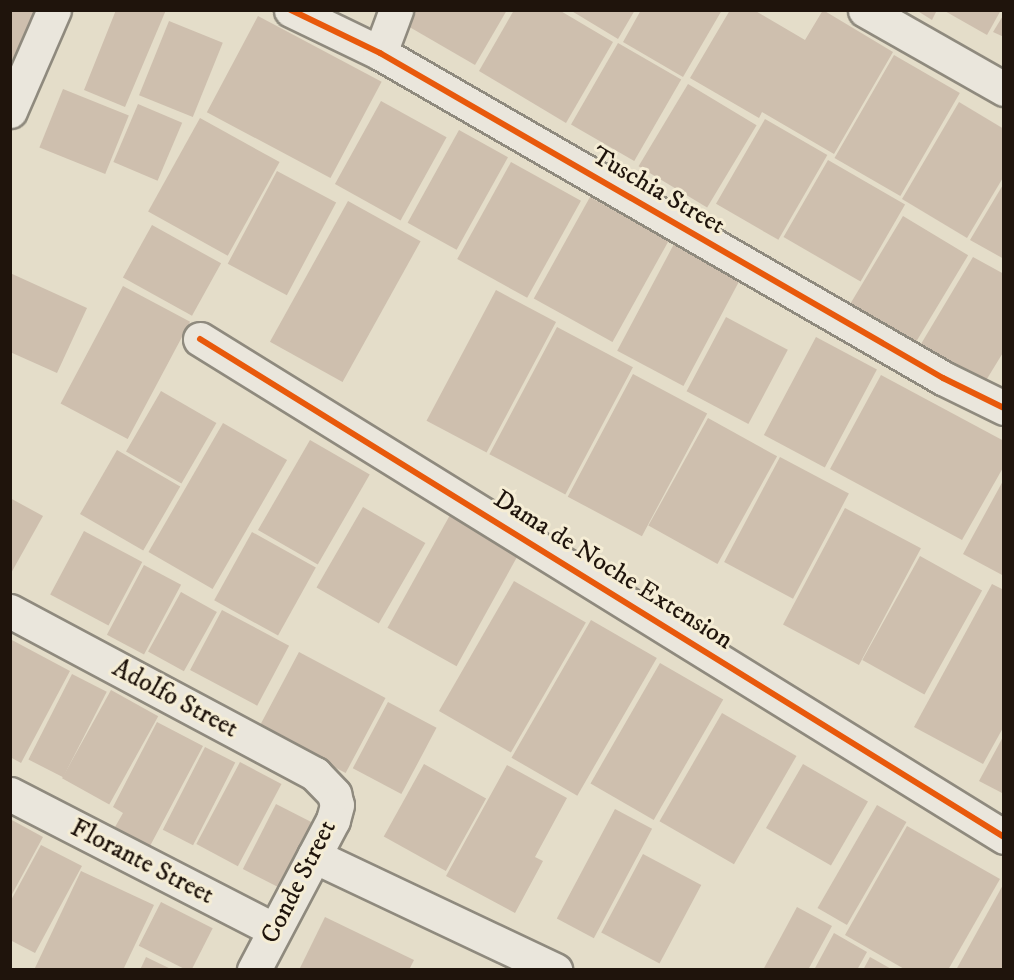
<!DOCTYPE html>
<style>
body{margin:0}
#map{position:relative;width:1014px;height:980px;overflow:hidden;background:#e4ddc9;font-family:"IM FELL DW Pica",serif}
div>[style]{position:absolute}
.building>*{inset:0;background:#cebfae;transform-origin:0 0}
.roads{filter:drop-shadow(2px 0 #8f8a7e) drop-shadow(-2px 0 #8f8a7e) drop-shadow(0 2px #8f8a7e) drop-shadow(0 -2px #8f8a7e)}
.street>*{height:33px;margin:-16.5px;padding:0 16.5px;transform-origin:16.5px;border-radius:16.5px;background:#eae6dc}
.cycleway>*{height:6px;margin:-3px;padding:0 3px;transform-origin:3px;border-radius:3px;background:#e8590c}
span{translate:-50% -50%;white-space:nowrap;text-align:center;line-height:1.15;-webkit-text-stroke:6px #f5edd5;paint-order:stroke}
.street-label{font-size:26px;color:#1f140c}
.frame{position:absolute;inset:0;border:12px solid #1f140c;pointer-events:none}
</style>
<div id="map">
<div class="building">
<i style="clip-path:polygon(10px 10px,39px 10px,16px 60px,10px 58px)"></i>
<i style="clip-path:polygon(116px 10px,166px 10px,125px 107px,84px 90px)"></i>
<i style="clip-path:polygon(415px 10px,507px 10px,475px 65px,406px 25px)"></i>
<i style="clip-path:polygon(514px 10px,559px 10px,613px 42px,566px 123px,479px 71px)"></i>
<i style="clip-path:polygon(570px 10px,635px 10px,618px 39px)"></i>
<i style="clip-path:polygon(641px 10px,722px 10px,683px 77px,623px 42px)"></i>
<i style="clip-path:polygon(730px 10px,754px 10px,805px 40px,823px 10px,893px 52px,834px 154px,762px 112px,759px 118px,690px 78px)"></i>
<i style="clip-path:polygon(916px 10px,937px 10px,932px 20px)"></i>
<i style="clip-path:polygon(943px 10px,1001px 10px,987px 35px)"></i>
<i style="clip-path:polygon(1004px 14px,1004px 37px,993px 32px)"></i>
<i style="left:258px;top:16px;width:140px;height:109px;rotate:28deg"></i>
<i style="left:169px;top:21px;width:58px;height:80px;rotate:22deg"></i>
<i style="left:618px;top:43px;width:73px;height:94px;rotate:30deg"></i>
<i style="left:894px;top:55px;width:76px;height:119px;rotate:30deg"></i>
<i style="left:688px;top:84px;width:80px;height:96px;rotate:31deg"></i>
<i style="left:63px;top:89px;width:71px;height:63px;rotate:22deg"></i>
<i style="left:381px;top:101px;width:75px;height:95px;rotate:29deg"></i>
<i style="clip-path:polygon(959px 102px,1004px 129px,1004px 176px,967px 238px,902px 199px)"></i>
<i style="left:138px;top:104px;width:48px;height:63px;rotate:23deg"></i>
<i style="left:200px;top:118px;width:91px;height:107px;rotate:29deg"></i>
<i style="left:765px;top:119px;width:72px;height:98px;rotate:30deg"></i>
<i style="left:459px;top:130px;width:56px;height:106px;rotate:29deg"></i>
<i style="left:828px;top:160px;width:89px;height:89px;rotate:30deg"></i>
<i style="left:511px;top:162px;width:80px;height:111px;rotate:29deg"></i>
<i style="left:277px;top:171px;width:67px;height:105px;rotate:28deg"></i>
<i style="clip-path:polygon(1004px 183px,1004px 259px,970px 240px)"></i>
<i style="left:590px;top:197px;width:90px;height:116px;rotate:29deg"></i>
<i style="left:348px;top:201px;width:83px;height:161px;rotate:29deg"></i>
<i style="left:903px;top:216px;width:76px;height:118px;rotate:31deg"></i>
<i style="left:152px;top:225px;width:79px;height:60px;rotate:29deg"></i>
<i style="left:674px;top:244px;width:75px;height:121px;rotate:28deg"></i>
<i style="clip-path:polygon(973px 257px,1004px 274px,1004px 351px,982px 387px,918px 349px)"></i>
<i style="clip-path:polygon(10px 273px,87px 308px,57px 373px,10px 352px)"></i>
<i style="left:123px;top:286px;width:76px;height:133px;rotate:28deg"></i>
<i style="left:496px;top:290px;width:68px;height:148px;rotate:28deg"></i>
<i style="left:726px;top:317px;width:70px;height:84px;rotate:28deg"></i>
<i style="left:557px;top:327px;width:86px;height:144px;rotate:28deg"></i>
<i style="left:816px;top:337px;width:69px;height:111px;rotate:28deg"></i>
<i style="left:633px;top:374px;width:84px;height:139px;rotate:28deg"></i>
<i style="clip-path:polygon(881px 375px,1004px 441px,1004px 466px,962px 540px,830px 469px)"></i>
<i style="left:161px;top:391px;width:64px;height:70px;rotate:30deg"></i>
<i style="left:708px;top:418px;width:79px;height:123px;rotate:29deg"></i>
<i style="left:223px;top:423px;width:74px;height:149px;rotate:30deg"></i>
<i style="left:310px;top:440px;width:69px;height:104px;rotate:30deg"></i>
<i style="left:117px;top:450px;width:73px;height:74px;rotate:30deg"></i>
<i style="left:780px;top:457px;width:78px;height:119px;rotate:28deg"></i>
<i style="clip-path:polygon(1004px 479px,1004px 576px,963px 554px)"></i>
<i style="clip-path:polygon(10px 498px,43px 516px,10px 575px)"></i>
<i style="left:363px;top:507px;width:72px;height:93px;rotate:30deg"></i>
<i style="left:845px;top:508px;width:86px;height:132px;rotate:28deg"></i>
<i style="left:450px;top:515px;width:79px;height:129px;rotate:29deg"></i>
<i style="left:84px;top:531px;width:66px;height:72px;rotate:28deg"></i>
<i style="left:252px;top:532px;width:73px;height:78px;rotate:29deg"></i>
<i style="left:920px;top:556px;width:71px;height:119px;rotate:29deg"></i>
<i style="left:144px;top:565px;width:42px;height:79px;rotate:28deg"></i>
<i style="left:514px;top:581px;width:83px;height:150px;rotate:30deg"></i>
<i style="clip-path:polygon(992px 584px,1004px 590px,1004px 726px,983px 764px,914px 727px)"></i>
<i style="left:181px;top:592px;width:41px;height:68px;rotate:29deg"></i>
<i style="left:222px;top:610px;width:76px;height:68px;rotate:28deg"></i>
<i style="left:591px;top:620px;width:76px;height:159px;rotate:30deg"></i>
<i style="clip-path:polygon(10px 639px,70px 671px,21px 763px,10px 757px)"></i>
<i style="left:299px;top:652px;width:98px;height:85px;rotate:28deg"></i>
<i style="left:660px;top:663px;width:73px;height:139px;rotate:30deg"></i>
<i style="left:72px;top:674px;width:39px;height:96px;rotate:27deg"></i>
<i style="left:111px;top:690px;width:54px;height:101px;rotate:29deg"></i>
<i style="left:388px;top:702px;width:55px;height:75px;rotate:28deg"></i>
<i style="left:722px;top:713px;width:86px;height:125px;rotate:30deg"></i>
<i style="clip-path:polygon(157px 722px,203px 746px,150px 846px,115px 827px,123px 813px,113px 807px)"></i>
<i style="clip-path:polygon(1004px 735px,1004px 794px,979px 781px)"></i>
<i style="left:205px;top:747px;width:34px;height:93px;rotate:27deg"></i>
<i style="left:240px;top:762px;width:47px;height:93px;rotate:28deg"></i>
<i style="left:424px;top:764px;width:71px;height:83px;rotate:29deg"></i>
<i style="left:803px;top:764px;width:75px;height:74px;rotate:30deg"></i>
<i style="clip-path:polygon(507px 765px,567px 798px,535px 857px,543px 861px,515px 913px,446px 876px)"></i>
<i style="left:276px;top:804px;width:56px;height:73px;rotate:27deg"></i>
<i style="left:877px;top:805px;width:34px;height:119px;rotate:30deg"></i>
<i style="left:615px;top:809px;width:42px;height:124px;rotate:28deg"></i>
<i style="clip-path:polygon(10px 819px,43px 837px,10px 898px)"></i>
<i style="clip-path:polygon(907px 826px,1000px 879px,948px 970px,906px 970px,845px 935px)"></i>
<i style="clip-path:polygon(41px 845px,82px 866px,35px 953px,10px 940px,10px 902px)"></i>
<i style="left:643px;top:854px;width:66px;height:89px;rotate:28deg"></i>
<i style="clip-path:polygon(81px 871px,154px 905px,123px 970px,34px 970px)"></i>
<i style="clip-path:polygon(1004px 883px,1004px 970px,956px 970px)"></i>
<i style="left:161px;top:902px;width:58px;height:49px;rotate:27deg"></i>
<i style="clip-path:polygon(797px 907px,832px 926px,808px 970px,763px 970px)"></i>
<i style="clip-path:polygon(325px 917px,414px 960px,409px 970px,299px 970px)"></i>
<i style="clip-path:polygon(834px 933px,867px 952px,857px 970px,814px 970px)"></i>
<i style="clip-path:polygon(146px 957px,173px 970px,140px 970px)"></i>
<i style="clip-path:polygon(870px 957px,893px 970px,863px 970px)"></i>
</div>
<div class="roads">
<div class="street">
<i style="left:291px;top:10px;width:99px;rotate:25.8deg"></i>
<i style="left:380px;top:53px;width:650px;rotate:30deg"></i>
<i style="left:943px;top:378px;width:68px;rotate:26.2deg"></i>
<i style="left:865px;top:10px;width:160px;rotate:29.6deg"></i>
<i style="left:380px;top:53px;width:46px;rotate:-69.6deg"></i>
<i style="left:10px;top:111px;width:110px;rotate:-66.5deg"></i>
<i style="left:200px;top:339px;width:946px;rotate:31.77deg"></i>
<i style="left:10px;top:611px;width:346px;rotate:28.1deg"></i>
<i style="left:315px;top:774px;width:28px;rotate:46deg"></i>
<i style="left:334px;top:794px;width:11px;rotate:75deg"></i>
<i style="left:337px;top:805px;width:16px;rotate:105deg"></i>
<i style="left:333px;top:820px;width:170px;rotate:117.8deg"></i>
<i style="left:10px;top:794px;width:296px;rotate:27.2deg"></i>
<i style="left:314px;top:856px;width:267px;rotate:25.3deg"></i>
</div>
</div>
<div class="cycleway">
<i style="left:291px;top:10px;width:99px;rotate:25.8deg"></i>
<i style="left:380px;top:53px;width:650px;rotate:30deg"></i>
<i style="left:943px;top:378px;width:68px;rotate:26.2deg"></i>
<i style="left:200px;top:339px;width:946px;rotate:31.77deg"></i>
</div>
<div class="street-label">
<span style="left:658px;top:191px;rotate:30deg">Tuschia Street</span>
<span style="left:613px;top:570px;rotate:32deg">Dama de Noche Extension</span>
<span style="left:175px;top:699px;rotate:28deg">Adolfo Street</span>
<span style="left:142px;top:862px;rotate:27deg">Florante Street</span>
<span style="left:299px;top:882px;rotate:-63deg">Conde Street</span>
</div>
<div class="frame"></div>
</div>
